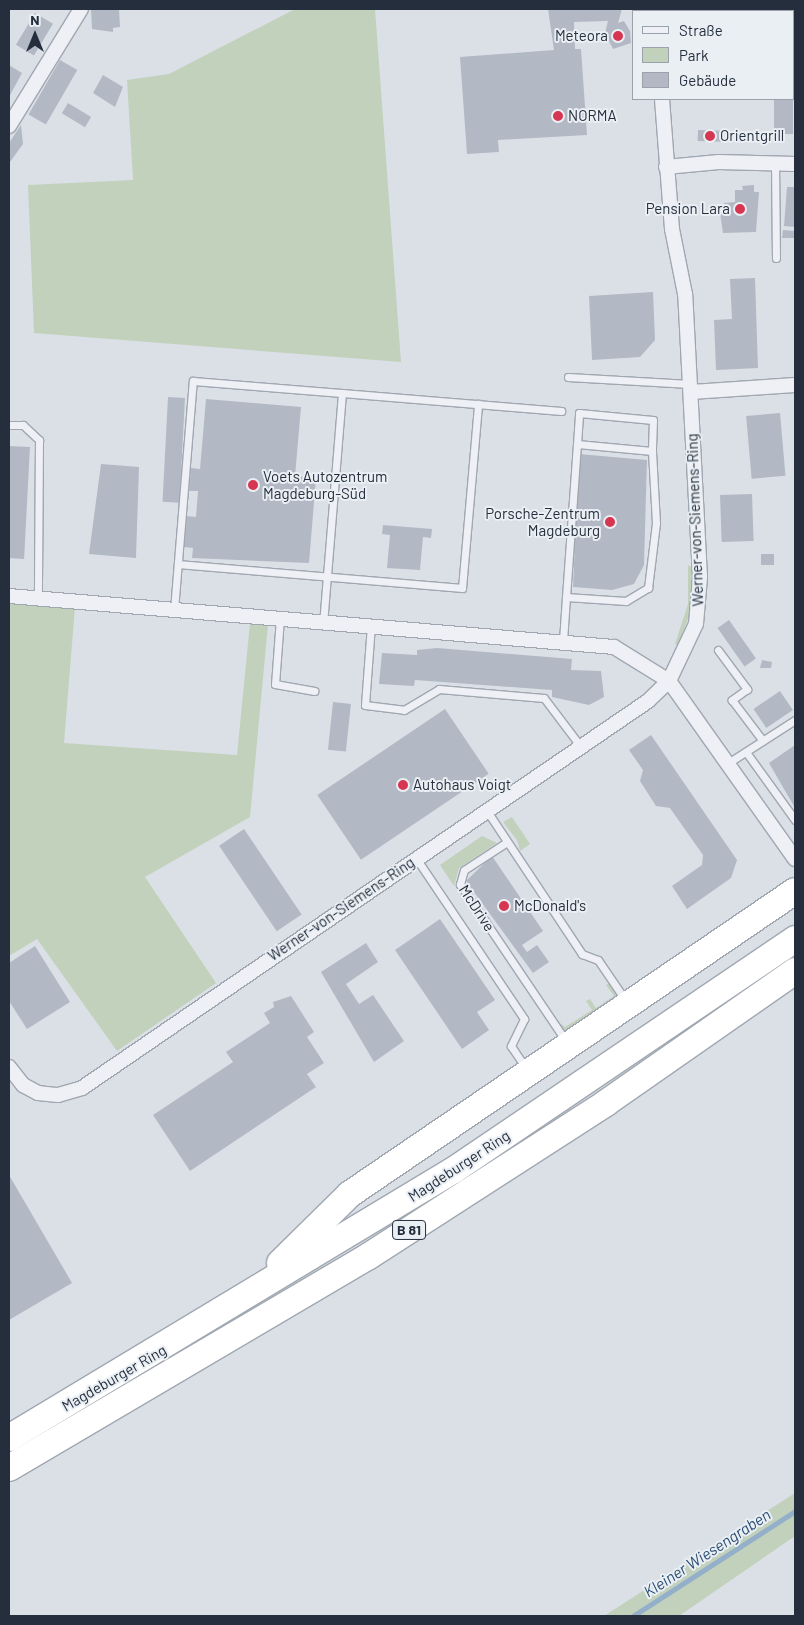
<!DOCTYPE html>
<meta charset="utf-8">
<style>
body{margin:0}
#map{position:relative;width:804px;height:1625px;overflow:hidden;background:#dbe0e7;font-family:Barlow,sans-serif}
div>[style]{position:absolute}
.green>*{inset:0;background:#c2d1bc}
.stream>*{height:4.5px;margin:-2.25px;padding:0 2.25px;transform-origin:2.25px;border-radius:2.25px;background:#93afca}
.building>*{inset:0;background:#b2b9c4;transform-origin:0 0}
.roads{filter:drop-shadow(1px 0 #a0a7b1) drop-shadow(-1px 0 #a0a7b1) drop-shadow(0 1px #a0a7b1) drop-shadow(0 -1px #a0a7b1)}
.lane>*{height:7px;margin:-3.5px;padding:0 3.5px;transform-origin:3.5px;border-radius:3.5px;background:#eef0f5}
.street>*{height:14px;margin:-7px;padding:0 7px;transform-origin:7px;border-radius:7px;background:#eef0f5}
.highway>*{height:26px;margin:-13px;padding:0 13px;transform-origin:13px;border-radius:13px;background:#fff}
.dots>*{width:14px;height:14px;translate:-50% -50%;box-sizing:border-box;border:2px solid #eaeff4;border-radius:50%}
span{translate:-50% -50%;white-space:nowrap;text-align:center;line-height:1.15;-webkit-text-stroke:4px #eaeff4;paint-order:stroke}
.shield-label span{padding:1px 4px;background:#eaeff4;border:1px solid;border-radius:4px;-webkit-text-stroke-width:0}
.shield-label{font-size:14px;color:#242e3d;font-weight:700}
.poi-label{font-size:15px;color:#242e3d}
.right{translate:-100% -50%;text-align:right}
.left{translate:0 -50%;text-align:left}
.street-label{font-size:15px;color:#242e3d}
.water-label{font-size:16px;color:#2c4e73;font-style:italic}
.frame{position:absolute;inset:0;border:10px solid #242e3d;pointer-events:none}
.legend{position:absolute;left:632px;top:10px;width:162px;height:90px;box-sizing:border-box;background:#eaeff4;border:1px solid #9ba2ab;margin:0;padding:6px 9px;list-style:none;font-size:15px;color:#242e3d}
.legend li{display:flex;align-items:center;gap:10px;height:25px}
.legend b{width:25px;border:1px solid #9ba2ab}
.north{position:absolute;left:10px;top:10px;width:50px;height:50px;-webkit-text-stroke:4px #eaeff4;paint-order:stroke;rotate:0deg;font-size:14px;font-weight:700;line-height:20px;text-align:center;color:#242e3d}
.north::after{content:'';display:block;margin:auto;width:18px;height:22px;background:#242e3d;clip-path:polygon(50% 0,100% 100%,50% 72%,0 100%)}
</style>
<div id="map">
<div class="green">
<i style="clip-path:polygon(295px 9px,375px 9px,401px 362px,34px 333px,28px 185px,133px 180px,127px 80px,169px 74px)"></i>
<i style="clip-path:polygon(688px 565px,692px 568px,691px 611px,678px 645px,675px 644px,688px 604px)"></i>
<i style="clip-path:polygon(9px 601px,75px 607px,64px 743px,237px 755px,250px 623px,268px 625px,250px 817px,145px 877px,216px 983px,117px 1051px,37px 939px,9px 956px)"></i>
<i style="clip-path:polygon(512px 817px,530px 844px,520px 851px,517px 840px,503px 822px)"></i>
<i style="clip-path:polygon(482px 836px,497px 843px,459px 868px,454px 886px,440px 865px)"></i>
<i style="clip-path:polygon(610px 983px,622px 997px,569px 1039px,555px 1020px,565px 1027px,592px 1010px,586px 1001px,590px 999px,596px 1008px,614px 996px,606px 985px)"></i>
<i style="clip-path:polygon(795px 1493px,795px 1536px,679px 1616px,604px 1616px)"></i>
</div>
<div class="stream">
<i style="left:633px;top:1616px;width:193px;rotate:-32.9deg"></i>
</div>
<div class="building">
<i style="clip-path:polygon(91px 9px,119px 9px,120px 27px,113px 28px,113px 32px,92px 29px)"></i>
<i style="clip-path:polygon(548px 9px,622px 9px,618px 23px,624px 21px,630px 31px,631px 43px,613px 49px,605px 33px,608px 21px,574px 22px,575px 49px,581px 49px,587px 135px,498px 140px,499px 152px,467px 154px,460px 57px,554px 50px)"></i>
<i style="left:35px;top:13px;width:21px;height:37px;rotate:31deg"></i>
<i style="left:60px;top:60px;width:20px;height:63px;rotate:30deg"></i>
<i style="clip-path:polygon(9px 65px,22px 73px,9px 97px)"></i>
<i style="clip-path:polygon(103px 75px,123px 87px,115px 107px,93px 93px)"></i>
<i style="left:774px;top:99px;width:19px;height:35px"></i>
<i style="left:68px;top:103px;width:27px;height:12px;rotate:31deg"></i>
<i style="clip-path:polygon(21px 125px,23px 144px,10px 162px,9px 143px)"></i>
<i style="left:698px;top:130px;width:25px;height:11px;rotate:2deg"></i>
<i style="clip-path:polygon(754px 185px,754px 192px,759px 192px,756px 232px,723px 233px,720px 213px,725px 213px,724px 203px,735px 202px,735px 190px,743px 190px,742px 186px)"></i>
<i style="clip-path:polygon(787px 187px,795px 187px,795px 227px,784px 226px)"></i>
<i style="clip-path:polygon(783px 230px,795px 231px,795px 238px,782px 238px)"></i>
<i style="clip-path:polygon(755px 278px,758px 368px,716px 370px,714px 320px,732px 319px,730px 279px)"></i>
<i style="clip-path:polygon(653px 292px,655px 340px,640px 357px,592px 360px,589px 296px)"></i>
<i style="left:168px;top:397px;width:17px;height:105px;rotate:3deg"></i>
<i style="clip-path:polygon(206px 399px,301px 407px,295px 476px,316px 478px,309px 563px,192px 558px,193px 548px,184px 547px,187px 516px,196px 517px,198px 491px,189px 491px,191px 468px,200px 469px)"></i>
<i style="left:780px;top:413px;width:63px;height:34px;rotate:85deg"></i>
<i style="left:9px;top:446px;width:21px;height:112px;rotate:3deg"></i>
<i style="clip-path:polygon(579px 454px,647px 460px,644px 565px,634px 584px,612px 590px,573px 587px)"></i>
<i style="clip-path:polygon(101px 464px,139px 467px,136px 558px,89px 554px)"></i>
<i style="left:752px;top:494px;width:47px;height:32px;rotate:88deg"></i>
<i style="clip-path:polygon(383px 525px,432px 529px,431px 538px,423px 537px,420px 570px,387px 568px,390px 535px,382px 534px)"></i>
<i style="left:761px;top:554px;width:13px;height:11px"></i>
<i style="left:729px;top:620px;width:47px;height:14px;rotate:55deg"></i>
<i style="clip-path:polygon(437px 648px,572px 659px,571px 670px,601px 671px,604px 697px,589px 705px,552px 697px,552px 690px,415px 680px,414px 686px,379px 684px,382px 653px,417px 655px,417px 650px)"></i>
<i style="clip-path:polygon(762px 660px,772px 662px,771px 668px,760px 668px)"></i>
<i style="left:780px;top:691px;width:23px;height:32px;rotate:56deg"></i>
<i style="left:333px;top:702px;width:18px;height:48px;rotate:6deg"></i>
<i style="left:445px;top:709px;width:78px;height:154px;rotate:56deg"></i>
<i style="clip-path:polygon(651px 735px,737px 860px,731px 878px,687px 909px,672px 886px,702px 865px,703px 855px,670px 808px,656px 806px,640px 781px,643px 770px,629px 750px)"></i>
<i style="clip-path:polygon(795px 745px,795px 808px,769px 763px)"></i>
<i style="left:244px;top:829px;width:103px;height:30px;rotate:56deg"></i>
<i style="clip-path:polygon(492px 856px,543px 931px,522px 945px,527px 952px,537px 945px,549px 962px,533px 973px,466px 881px)"></i>
<i style="clip-path:polygon(440px 919px,495px 1000px,477px 1012px,489px 1030px,462px 1049px,395px 950px)"></i>
<i style="clip-path:polygon(366px 943px,378px 962px,346px 984px,359px 1004px,373px 995px,404px 1041px,374px 1062px,321px 972px)"></i>
<i style="clip-path:polygon(35px 946px,70px 1002px,27px 1029px,9px 1001px,9px 963px)"></i>
<i style="clip-path:polygon(291px 996px,314px 1032px,307px 1037px,324px 1063px,307px 1074px,316px 1087px,190px 1171px,153px 1115px,233px 1062px,226px 1052px,270px 1023px,264px 1013px,274px 1007px,273px 1002px)"></i>
<i style="clip-path:polygon(9px 1175px,72px 1283px,9px 1320px)"></i>
</div>
<div class="roads">
<div class="lane">
<i style="left:775px;top:163px;width:95px;rotate:89.4deg"></i>
<i style="left:568px;top:377px;width:122px;rotate:3.3deg"></i>
<i style="left:342px;top:393px;width:220px;rotate:4.7deg"></i>
<i style="left:9px;top:425px;width:14px"></i>
<i style="left:23px;top:425px;width:22px;rotate:43deg"></i>
<i style="left:39px;top:440px;width:158px;rotate:90.4deg"></i>
<i style="left:178px;top:564px;width:285px;rotate:4.8deg"></i>
<i style="left:462px;top:588px;width:185px;rotate:-85deg"></i>
<i style="left:566px;top:597px;width:153px;rotate:-85.9deg"></i>
<i style="left:174px;top:610px;width:230px;rotate:-85.3deg"></i>
<i style="left:193px;top:381px;width:149px;rotate:4.6deg"></i>
<i style="left:342px;top:393px;width:230px;rotate:94.7deg"></i>
<i style="left:280px;top:618px;width:66px;rotate:94.3deg"></i>
<i style="left:275px;top:684px;width:40px;rotate:10deg"></i>
<i style="left:371px;top:625px;width:80px;rotate:94.3deg"></i>
<i style="left:365px;top:705px;width:39px;rotate:7deg"></i>
<i style="left:404px;top:710px;width:41px;rotate:-31deg"></i>
<i style="left:439px;top:689px;width:105px;rotate:4.9deg"></i>
<i style="left:544px;top:698px;width:61px;rotate:52.9deg"></i>
<i style="left:563px;top:641px;width:44px;rotate:-86.1deg"></i>
<i style="left:566px;top:597px;width:60px;rotate:3.8deg"></i>
<i style="left:626px;top:601px;width:26px;rotate:-31deg"></i>
<i style="left:648px;top:588px;width:65px;rotate:-83deg"></i>
<i style="left:656px;top:523px;width:72px;rotate:-93.2deg"></i>
<i style="left:652px;top:451px;width:75px;rotate:-174.7deg"></i>
<i style="left:577px;top:444px;width:31px;rotate:-86deg"></i>
<i style="left:579px;top:413px;width:74px;rotate:5.4deg"></i>
<i style="left:653px;top:420px;width:31px;rotate:92deg"></i>
<i style="left:718px;top:650px;width:49px;rotate:53.4deg"></i>
<i style="left:747px;top:689px;width:19px;rotate:144deg"></i>
<i style="left:732px;top:700px;width:51px;rotate:52.9deg"></i>
<i style="left:746px;top:752px;width:84px;rotate:54.2deg"></i>
<i style="left:728px;top:763px;width:80px;rotate:-32.7deg"></i>
<i style="left:487px;top:811px;width:172px;rotate:56.4deg"></i>
<i style="left:582px;top:954px;width:17px;rotate:21deg"></i>
<i style="left:598px;top:960px;width:50px;rotate:55.7deg"></i>
<i style="left:507px;top:842px;width:51px;rotate:146.9deg"></i>
<i style="left:464px;top:870px;width:15px;rotate:106deg"></i>
<i style="left:460px;top:884px;width:189px;rotate:56deg"></i>
<i style="left:416px;top:858px;width:194px;rotate:56.1deg"></i>
<i style="left:524px;top:1019px;width:30px;rotate:116deg"></i>
<i style="left:511px;top:1046px;width:27px;rotate:56deg"></i>
</div>
<div class="street">
<i style="left:655px;top:9px;width:2px;rotate:63deg"></i>
<i style="left:9px;top:126px;width:137px;rotate:-58.4deg"></i>
<i style="left:666px;top:167px;width:53px;rotate:-5.4deg"></i>
<i style="left:719px;top:162px;width:76px;rotate:1.5deg"></i>
<i style="left:691px;top:392px;width:104px;rotate:-3.9deg"></i>
<i style="left:9px;top:596px;width:607px;rotate:4.82deg"></i>
<i style="left:614px;top:647px;width:65px;rotate:31.7deg"></i>
<i style="left:669px;top:681px;width:218px;rotate:54.7deg"></i>
<i style="left:9px;top:1067px;width:23px;rotate:52deg"></i>
<i style="left:23px;top:1085px;width:17px;rotate:28deg"></i>
<i style="left:38px;top:1093px;width:20px;rotate:6deg"></i>
<i style="left:58px;top:1095px;width:25px;rotate:-16deg"></i>
<i style="left:82px;top:1088px;width:686px;rotate:-34.36deg"></i>
<i style="left:648px;top:701px;width:29px;rotate:-44deg"></i>
<i style="left:669px;top:681px;width:63px;rotate:-64.7deg"></i>
<i style="left:696px;top:624px;width:47px;rotate:-85.1deg"></i>
<i style="left:700px;top:577px;width:283px;rotate:-93deg"></i>
<i style="left:685px;top:294px;width:66px;rotate:-101.3deg"></i>
<i style="left:672px;top:229px;width:130px;rotate:-94.4deg"></i>
</div>
<div class="highway">
<i style="left:280px;top:1263px;width:98px;rotate:-44.6deg"></i>
<i style="left:350px;top:1194px;width:538px;rotate:-34.25deg"></i>
<i style="left:9px;top:1438px;width:519px;rotate:-31.06deg"></i>
<i style="left:454px;top:1170px;width:412px;rotate:-34.1deg"></i>
<i style="left:9px;top:1468px;width:418px;rotate:-30.5deg"></i>
<i style="left:369px;top:1256px;width:282px;rotate:-32.8deg"></i>
<i style="left:606px;top:1103px;width:231px;rotate:-34.9deg"></i>
</div>
</div>
<div class="dots">
<i style="left:618px;top:36px;background:#d63652"></i>
<i style="left:558px;top:116px;background:#d63652"></i>
<i style="left:710px;top:136px;background:#d63652"></i>
<i style="left:740px;top:209px;background:#d63652"></i>
<i style="left:253px;top:485px;background:#d63652"></i>
<i style="left:610px;top:522px;background:#d63652"></i>
<i style="left:403px;top:785px;background:#d63652"></i>
<i style="left:504px;top:906px;background:#d63652"></i>
</div>
<div class="shield-label">
<span style="left:409px;top:1230px">B 81</span>
</div>
<div class="poi-label">
<span class="right" style="left:608px;top:36px">Meteora</span>
<span class="left" style="left:568px;top:116px">NORMA</span>
<span class="left" style="left:720px;top:136px">Orientgrill</span>
<span class="right" style="left:730px;top:209px">Pension Lara</span>
<span class="left" style="left:263px;top:485px">Voets Autozentrum<br>Magdeburg-Süd</span>
<span class="right" style="left:600px;top:522px">Porsche-Zentrum<br>Magdeburg</span>
<span class="left" style="left:413px;top:785px">Autohaus Voigt</span>
<span class="left" style="left:514px;top:906px">McDonald's</span>
</div>
<div class="street-label">
<span style="left:695px;top:520px;rotate:-92deg">Werner-von-Siemens-Ring</span>
<span style="left:477px;top:908px;rotate:57deg">McDrive</span>
<span style="left:341px;top:909px;rotate:-34deg">Werner-von-Siemens-Ring</span>
<span style="left:459px;top:1166px;rotate:-33deg">Magdeburger Ring</span>
<span style="left:114px;top:1378px;rotate:-30deg">Magdeburger Ring</span>
</div>
<div class="water-label">
<span style="left:707px;top:1553px;rotate:-33deg">Kleiner Wiesengraben</span>
</div>
<div class="frame"></div>
<ul class="legend">
<li><b style="height:6px;background:#eef0f5"></b>Straße</li>
<li><b style="height:14px;background:#c2d1bc"></b>Park</li>
<li><b style="height:14px;background:#b2b9c4"></b>Gebäude</li>
</ul>
<div class="north">N</div>
</div>
